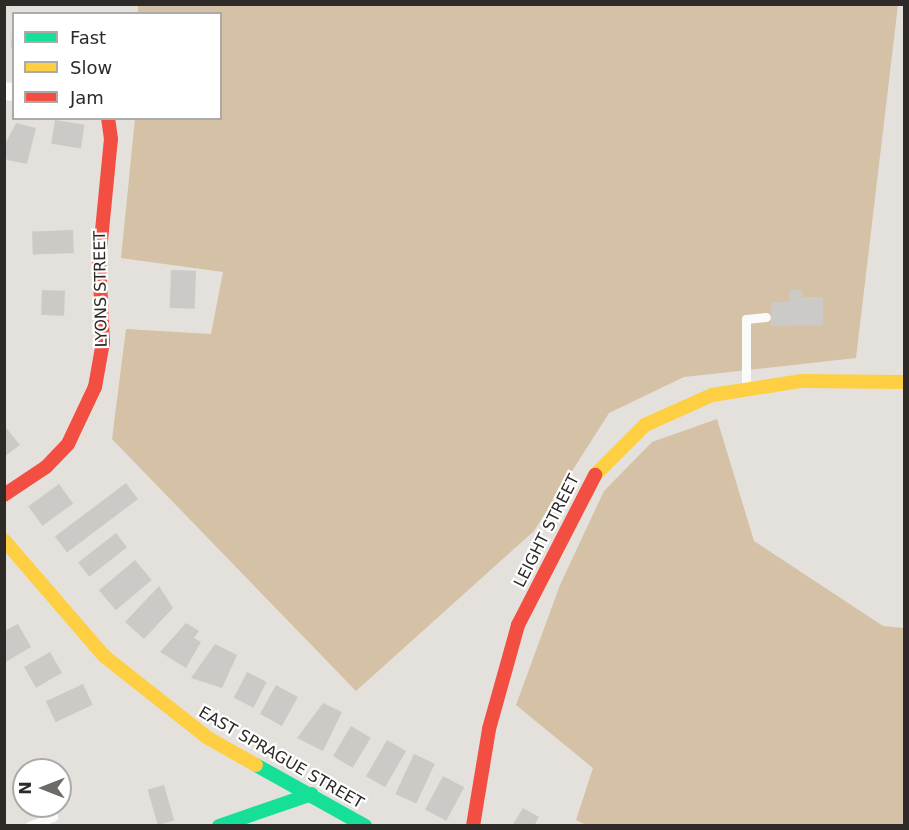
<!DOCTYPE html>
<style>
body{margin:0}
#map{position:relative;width:909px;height:830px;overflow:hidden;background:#e4e1dd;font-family:"DejaVu Sans",sans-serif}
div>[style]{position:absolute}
.forest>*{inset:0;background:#d5c1a6}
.building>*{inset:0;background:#cccac6;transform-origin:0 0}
.lane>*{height:9px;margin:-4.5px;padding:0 4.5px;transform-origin:4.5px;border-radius:4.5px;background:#fbfafa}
.street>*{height:18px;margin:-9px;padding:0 9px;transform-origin:9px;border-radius:9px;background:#fbfafa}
.fast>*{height:14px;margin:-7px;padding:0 7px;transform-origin:7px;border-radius:7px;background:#16e098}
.slow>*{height:14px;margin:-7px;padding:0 7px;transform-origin:7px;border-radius:7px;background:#ffcf43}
.jam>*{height:14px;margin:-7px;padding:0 7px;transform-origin:7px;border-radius:7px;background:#f24e42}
span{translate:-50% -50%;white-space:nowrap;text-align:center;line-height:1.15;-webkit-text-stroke:4.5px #fff;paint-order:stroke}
.street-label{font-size:16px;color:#2d2a27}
.frame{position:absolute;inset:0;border:6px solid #2d2a27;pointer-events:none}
.legend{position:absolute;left:12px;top:12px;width:210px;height:108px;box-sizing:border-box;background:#fff;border:2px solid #abaaa9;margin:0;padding:8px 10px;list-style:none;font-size:18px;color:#2d2a27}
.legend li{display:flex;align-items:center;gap:12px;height:30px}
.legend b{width:30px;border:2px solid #abaaa9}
.north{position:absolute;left:12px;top:758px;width:60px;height:60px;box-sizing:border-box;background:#fff;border:2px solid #abaaa9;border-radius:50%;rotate:270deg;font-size:16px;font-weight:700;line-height:24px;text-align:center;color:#2d2a27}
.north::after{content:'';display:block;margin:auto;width:21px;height:27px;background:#6d6a67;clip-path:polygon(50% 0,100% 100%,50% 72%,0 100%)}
</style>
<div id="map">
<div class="forest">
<i style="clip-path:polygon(138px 5px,898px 5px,856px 358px,684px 377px,609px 413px,534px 531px,356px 691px,112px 439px,126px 329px,211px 334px,223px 272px,121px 258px,135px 119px,220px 118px,220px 14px,138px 13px)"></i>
<i style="clip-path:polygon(717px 419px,754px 541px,883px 626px,904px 628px,904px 825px,586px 825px,576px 820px,593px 768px,516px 705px,560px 585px,604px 491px,652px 442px)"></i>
</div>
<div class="building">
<i style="clip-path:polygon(12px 31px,14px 31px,14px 48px,11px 48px)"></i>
<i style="left:55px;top:120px;width:30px;height:24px;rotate:9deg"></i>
<i style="clip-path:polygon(16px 123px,36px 128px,27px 164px,7px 160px,4px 146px)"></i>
<i style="left:73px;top:230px;width:23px;height:41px;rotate:88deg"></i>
<i style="left:171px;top:270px;width:25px;height:38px;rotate:2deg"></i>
<i style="left:42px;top:290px;width:23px;height:25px;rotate:2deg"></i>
<i style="clip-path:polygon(790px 290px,802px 290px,802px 297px,823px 297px,823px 325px,771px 326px,771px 302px,790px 302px)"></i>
<i style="clip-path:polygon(4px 425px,20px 445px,4px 457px)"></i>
<i style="left:126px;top:483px;width:20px;height:89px;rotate:53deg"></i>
<i style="left:59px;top:484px;width:24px;height:38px;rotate:54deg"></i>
<i style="left:116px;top:533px;width:18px;height:48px;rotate:52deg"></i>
<i style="left:135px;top:560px;width:26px;height:47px;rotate:50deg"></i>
<i style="clip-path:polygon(159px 586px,173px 608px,144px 639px,125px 622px)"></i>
<i style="clip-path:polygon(186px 623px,199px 631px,194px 638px,201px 642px,186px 668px,160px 652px)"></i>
<i style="clip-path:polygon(18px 624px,31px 647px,4px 663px,4px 631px)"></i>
<i style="clip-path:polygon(215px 644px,237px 655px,222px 688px,191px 678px)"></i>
<i style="left:50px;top:652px;width:24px;height:30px;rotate:60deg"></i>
<i style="left:247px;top:672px;width:22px;height:29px;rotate:27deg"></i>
<i style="left:83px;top:684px;width:23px;height:41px;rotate:65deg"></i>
<i style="left:276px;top:685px;width:25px;height:33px;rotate:29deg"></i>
<i style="clip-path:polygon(323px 703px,342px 712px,323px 751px,297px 738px)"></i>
<i style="left:351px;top:726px;width:23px;height:35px;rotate:31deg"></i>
<i style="left:387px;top:740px;width:22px;height:42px;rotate:30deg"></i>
<i style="left:414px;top:754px;width:23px;height:44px;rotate:25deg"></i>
<i style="left:443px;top:776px;width:24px;height:38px;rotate:28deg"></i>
<i style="left:164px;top:785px;width:37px;height:17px;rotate:74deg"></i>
<i style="clip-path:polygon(523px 808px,539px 817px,534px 826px,512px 826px)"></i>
</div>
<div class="lane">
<i style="left:746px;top:387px;width:68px;rotate:-90deg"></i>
<i style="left:746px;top:319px;width:20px;rotate:-6deg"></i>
<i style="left:29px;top:826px;width:26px;rotate:-21deg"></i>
</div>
<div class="street">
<i style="left:4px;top:91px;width:10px;rotate:6deg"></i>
</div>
<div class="fast">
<i style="left:256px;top:765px;width:125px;rotate:29.2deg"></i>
<i style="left:219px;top:826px;width:98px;rotate:-19deg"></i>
</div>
<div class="slow">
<i style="left:595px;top:475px;width:71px;rotate:-45deg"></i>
<i style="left:645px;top:425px;width:73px;rotate:-24.1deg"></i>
<i style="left:712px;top:395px;width:89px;rotate:-9deg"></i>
<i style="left:800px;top:381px;width:104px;rotate:0.6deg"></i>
<i style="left:4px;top:540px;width:153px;rotate:49.2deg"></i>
<i style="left:104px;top:656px;width:132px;rotate:38.3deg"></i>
<i style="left:208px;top:738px;width:55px;rotate:29.4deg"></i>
</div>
<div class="jam">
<i style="left:4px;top:495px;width:50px;rotate:-33.7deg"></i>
<i style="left:46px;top:467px;width:32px;rotate:-46deg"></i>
<i style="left:68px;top:444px;width:63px;rotate:-64.7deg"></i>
<i style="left:95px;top:387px;width:46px;rotate:-79.9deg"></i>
<i style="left:103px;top:342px;width:81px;rotate:-92.8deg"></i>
<i style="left:99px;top:261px;width:123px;rotate:-84.4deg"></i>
<i style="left:111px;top:139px;width:21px;rotate:-98deg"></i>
<i style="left:473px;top:826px;width:98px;rotate:-80.6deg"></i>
<i style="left:489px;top:729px;width:108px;rotate:-74.4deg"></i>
<i style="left:518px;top:625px;width:169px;rotate:-62.8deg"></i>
</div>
<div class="street-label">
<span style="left:101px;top:289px;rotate:-91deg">LYONS STREET</span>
<span style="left:547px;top:531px;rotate:-63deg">LEIGHT STREET</span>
<span style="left:281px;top:758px;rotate:30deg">EAST SPRAGUE STREET</span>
</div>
<div class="frame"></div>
<ul class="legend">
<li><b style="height:8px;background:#16e098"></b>Fast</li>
<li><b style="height:8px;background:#ffcf43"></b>Slow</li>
<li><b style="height:8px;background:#f24e42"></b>Jam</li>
</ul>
<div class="north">N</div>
</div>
